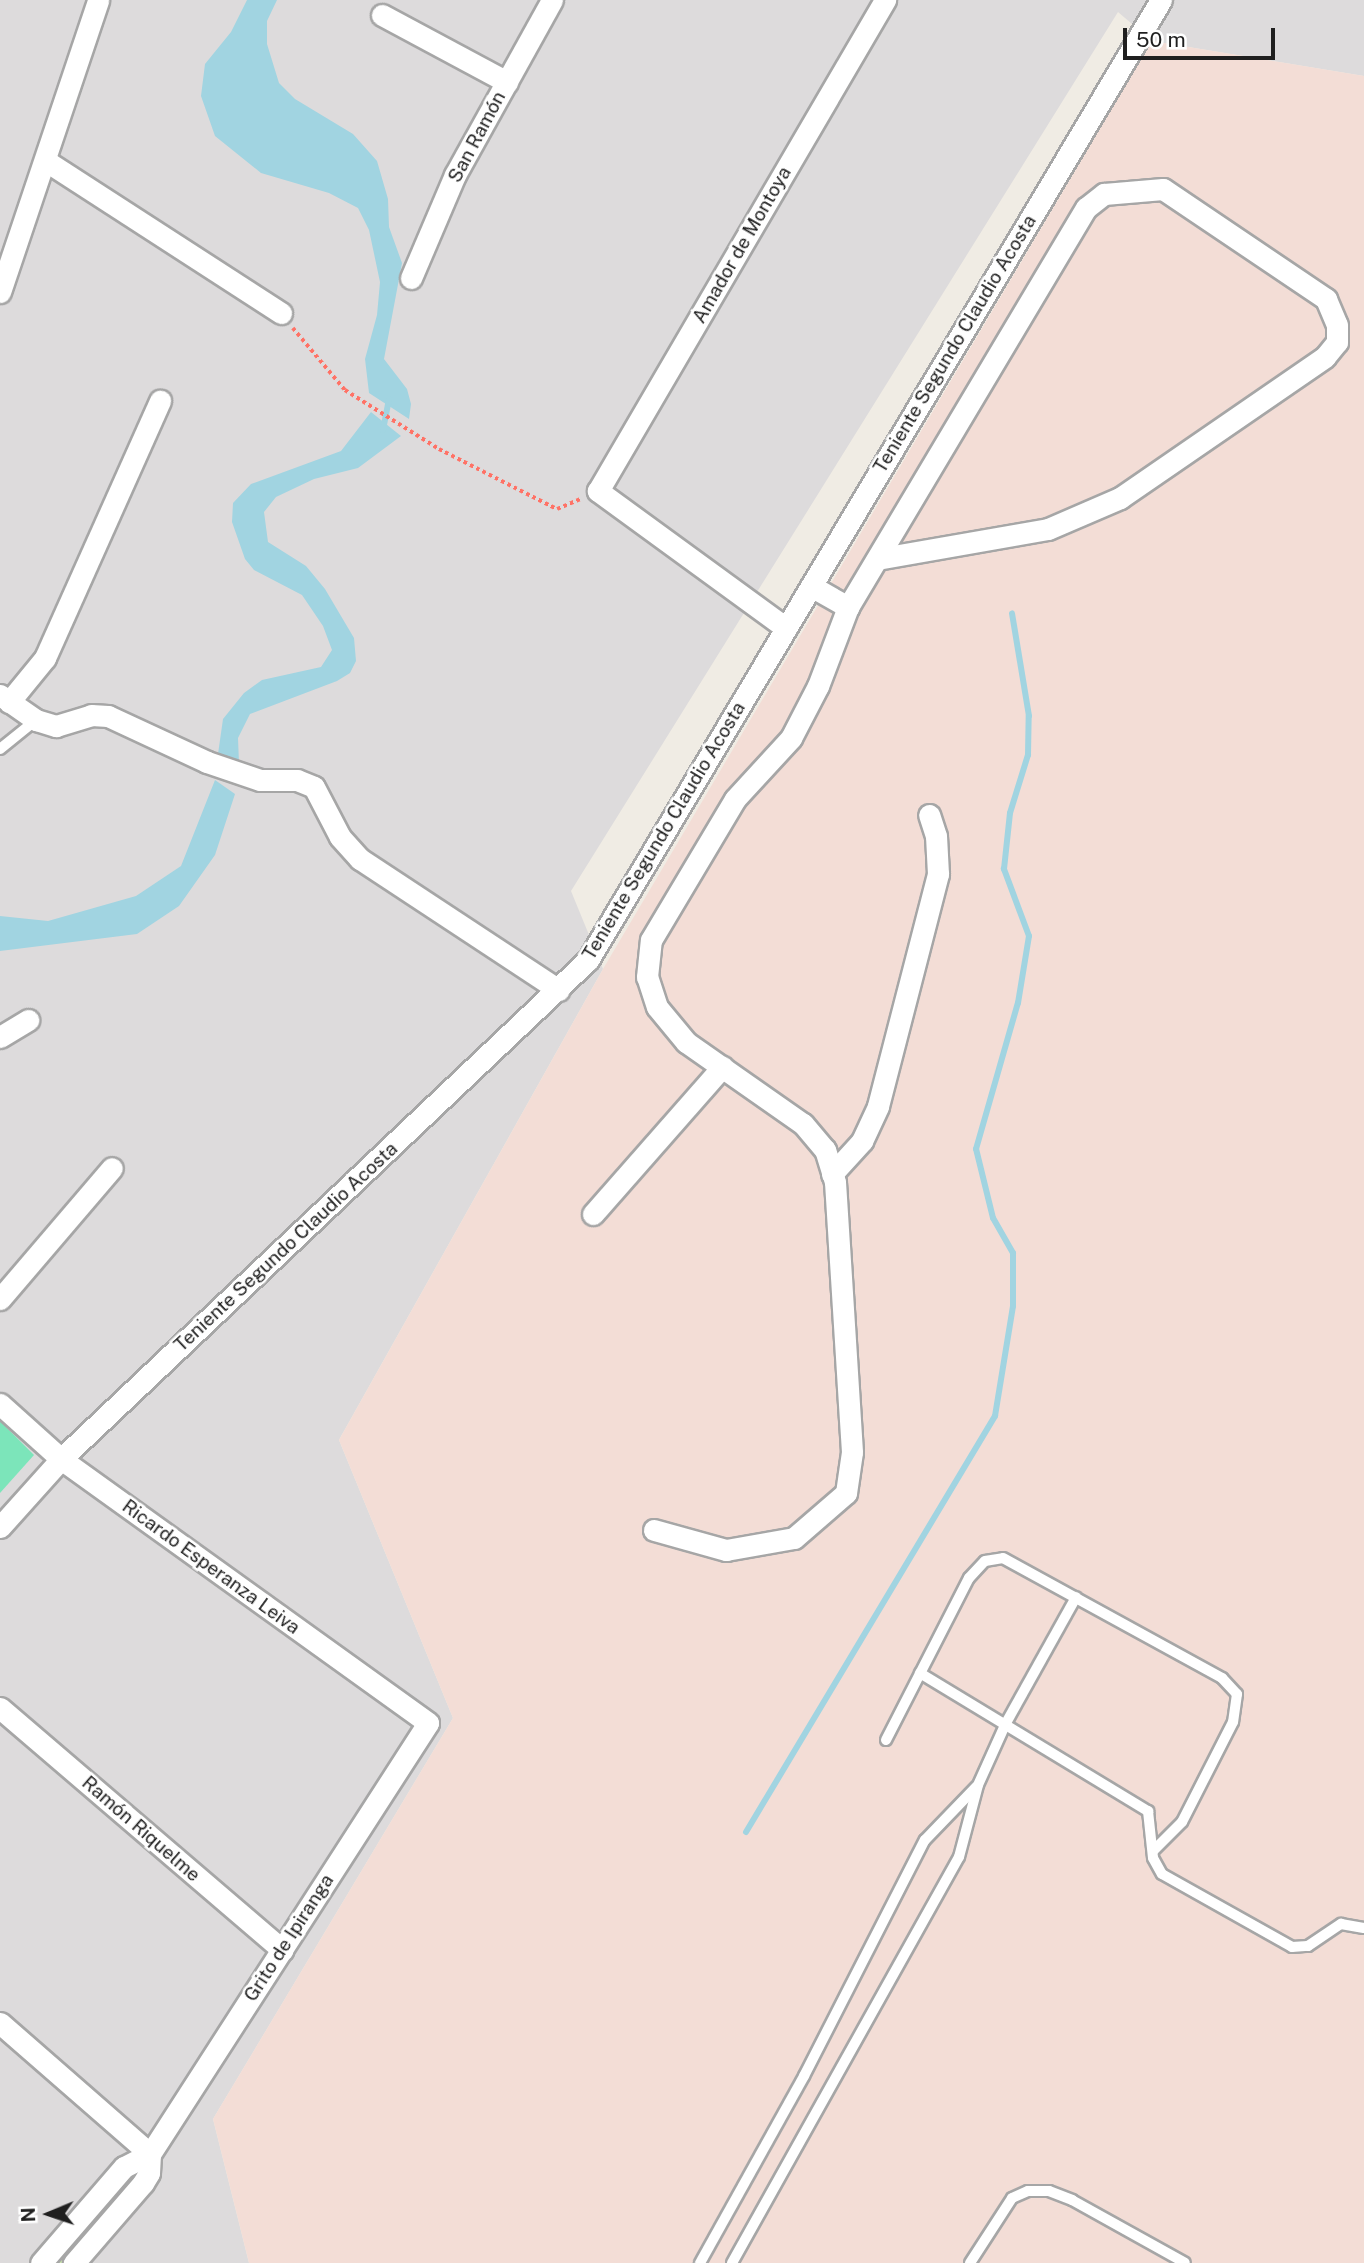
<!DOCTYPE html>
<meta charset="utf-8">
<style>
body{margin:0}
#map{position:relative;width:1364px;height:2263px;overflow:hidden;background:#f0ece4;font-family:"Public Sans",sans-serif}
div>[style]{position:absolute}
.residential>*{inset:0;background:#dddbdc}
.military>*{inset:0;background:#f3ddd6}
.grass>*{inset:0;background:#cbeea6}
.pitch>*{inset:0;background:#7ce5ba}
.water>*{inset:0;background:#a1d4e1}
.stream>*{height:6px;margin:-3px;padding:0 3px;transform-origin:3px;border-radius:3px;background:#a1d4e1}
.path>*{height:3.5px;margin-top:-1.75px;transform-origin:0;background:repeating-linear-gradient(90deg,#ff7266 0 3.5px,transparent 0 7px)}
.roads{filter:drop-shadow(2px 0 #a6a6a6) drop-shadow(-2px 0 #a6a6a6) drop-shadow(0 2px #a6a6a6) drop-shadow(0 -2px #a6a6a6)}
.lane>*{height:10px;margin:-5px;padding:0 5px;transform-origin:5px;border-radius:5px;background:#fff}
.street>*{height:21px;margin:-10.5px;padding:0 10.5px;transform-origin:10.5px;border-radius:10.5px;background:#fff}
span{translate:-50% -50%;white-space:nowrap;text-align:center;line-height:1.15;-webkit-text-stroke:5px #fff;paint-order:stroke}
.street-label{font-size:19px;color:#1f1f1f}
.north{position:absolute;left:14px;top:2179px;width:70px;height:70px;-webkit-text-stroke:5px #fff;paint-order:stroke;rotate:268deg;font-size:19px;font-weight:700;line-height:28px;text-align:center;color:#1f1f1f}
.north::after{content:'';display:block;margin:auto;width:24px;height:32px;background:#1f1f1f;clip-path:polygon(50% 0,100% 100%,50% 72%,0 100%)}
.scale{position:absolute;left:1123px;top:28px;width:152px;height:32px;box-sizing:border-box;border:4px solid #1f1f1f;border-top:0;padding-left:9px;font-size:21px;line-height:24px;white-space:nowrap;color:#1f1f1f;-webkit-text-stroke:5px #fff;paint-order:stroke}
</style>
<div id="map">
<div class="residential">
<i style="clip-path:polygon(0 0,1364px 0,1364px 76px,1152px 41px,1118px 12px,571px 891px,603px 969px,339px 1440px,453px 1718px,213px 2119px,249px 2263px,0 2263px)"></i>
</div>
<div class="military">
<i style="clip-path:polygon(1152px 41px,1364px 76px,1364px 2263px,249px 2263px,213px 2119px,453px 1718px,339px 1440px,603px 969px)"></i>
</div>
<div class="grass">
<i style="clip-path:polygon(132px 2173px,133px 2178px,61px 2263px,53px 2263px)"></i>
</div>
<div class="pitch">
<i style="clip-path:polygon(0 1421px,34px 1455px,0 1493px)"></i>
</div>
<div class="water">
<i style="clip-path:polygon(247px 0,277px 0,267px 21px,267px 44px,279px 83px,295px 99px,353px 134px,377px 161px,388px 199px,389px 227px,402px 263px,384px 359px,407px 389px,411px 404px,409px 419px,369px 393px,365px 359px,377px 315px,380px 282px,369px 230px,358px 208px,329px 193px,261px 173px,215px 136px,201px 96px,205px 64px,231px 32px)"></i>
<i style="clip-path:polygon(371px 412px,401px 436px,358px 468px,314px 479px,276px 497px,264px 512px,268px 542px,306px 566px,325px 589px,354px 638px,356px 661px,350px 673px,337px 681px,250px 714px,238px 738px,239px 763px,218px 754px,223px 719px,244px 693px,262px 680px,321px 667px,332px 650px,323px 626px,302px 595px,254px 570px,245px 559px,232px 522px,233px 503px,251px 484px,341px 451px)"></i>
<i style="clip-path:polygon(215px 780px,235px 794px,215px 855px,179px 906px,137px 934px,0 951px,0 916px,48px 921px,136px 896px,181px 866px)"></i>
</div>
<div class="stream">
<i style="left:383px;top:430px;width:32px;rotate:-79deg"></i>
<i style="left:746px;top:1832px;width:485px;rotate:-59.1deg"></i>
<i style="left:995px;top:1416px;width:111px;rotate:-80.7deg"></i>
<i style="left:1013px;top:1306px;width:53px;rotate:-90deg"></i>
<i style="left:1013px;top:1253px;width:40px;rotate:-119.7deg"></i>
<i style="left:993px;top:1218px;width:71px;rotate:-103.8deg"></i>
<i style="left:976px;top:1149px;width:152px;rotate:-74deg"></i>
<i style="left:1018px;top:1003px;width:68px;rotate:-80.7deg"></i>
<i style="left:1029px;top:936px;width:72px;rotate:-110.5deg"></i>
<i style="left:1004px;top:869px;width:56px;rotate:-83.9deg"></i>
<i style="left:1010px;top:813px;width:61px;rotate:-72.8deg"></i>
<i style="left:1028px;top:755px;width:39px;rotate:-89deg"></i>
<i style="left:1029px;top:716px;width:104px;rotate:-99.4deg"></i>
</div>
<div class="path">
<i style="left:293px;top:328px;width:81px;rotate:50deg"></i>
<i style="left:345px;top:390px;width:111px;rotate:32.1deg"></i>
<i style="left:439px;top:449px;width:132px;rotate:27deg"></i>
<i style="left:557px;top:509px;width:25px;rotate:-23deg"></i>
</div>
<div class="roads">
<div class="lane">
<i style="left:0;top:749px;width:46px;rotate:-38.9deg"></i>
<i style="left:920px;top:1673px;width:267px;rotate:31.2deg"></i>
<i style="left:1148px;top:1811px;width:47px;rotate:83.9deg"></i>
<i style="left:1153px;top:1858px;width:18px;rotate:61deg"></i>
<i style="left:1162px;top:1874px;width:149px;rotate:29.3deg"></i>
<i style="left:1292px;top:1947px;width:16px;rotate:-4deg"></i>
<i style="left:1308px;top:1946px;width:40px;rotate:-34deg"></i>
<i style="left:1341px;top:1924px;width:23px;rotate:10deg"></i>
<i style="left:886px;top:1740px;width:182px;rotate:-62.9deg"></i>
<i style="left:969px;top:1578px;width:23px;rotate:-47deg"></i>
<i style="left:985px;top:1561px;width:18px;rotate:-9deg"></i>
<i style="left:1003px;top:1558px;width:250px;rotate:28.7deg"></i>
<i style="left:1222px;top:1678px;width:22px;rotate:47deg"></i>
<i style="left:1237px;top:1694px;width:28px;rotate:98deg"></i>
<i style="left:1233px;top:1722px;width:112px;rotate:117deg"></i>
<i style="left:1182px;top:1822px;width:41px;rotate:135deg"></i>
<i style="left:700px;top:2263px;width:214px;rotate:-60.9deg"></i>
<i style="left:804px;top:2076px;width:265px;rotate:-62.9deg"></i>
<i style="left:925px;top:1840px;width:74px;rotate:-46.1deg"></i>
<i style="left:732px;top:2263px;width:465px;rotate:-60.8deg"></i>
<i style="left:959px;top:1857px;width:74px;rotate:-75.2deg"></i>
<i style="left:978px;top:1785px;width:68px;rotate:-65.7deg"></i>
<i style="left:1006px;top:1723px;width:144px;rotate:-60.9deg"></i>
<i style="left:970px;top:2263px;width:77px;rotate:-57.1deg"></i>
<i style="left:1012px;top:2198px;width:17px;rotate:-24deg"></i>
<i style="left:1028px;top:2191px;width:21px"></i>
<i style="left:1049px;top:2191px;width:25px;rotate:21deg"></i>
<i style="left:1072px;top:2200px;width:129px;rotate:29.1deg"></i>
</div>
<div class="street">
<i style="left:382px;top:15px;width:142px;rotate:28.2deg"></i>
<i style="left:46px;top:161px;width:280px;rotate:32.9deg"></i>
<i style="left:411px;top:278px;width:112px;rotate:-66.9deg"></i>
<i style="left:455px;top:175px;width:200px;rotate:-61deg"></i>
<i style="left:0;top:292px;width:308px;rotate:-71.4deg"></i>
<i style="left:811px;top:586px;width:43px;rotate:29.6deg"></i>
<i style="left:786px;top:628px;width:233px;rotate:-143.9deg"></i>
<i style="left:598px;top:491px;width:569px;rotate:-59.69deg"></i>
<i style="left:0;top:695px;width:44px;rotate:34.8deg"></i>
<i style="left:36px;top:720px;width:21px;rotate:17deg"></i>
<i style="left:56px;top:726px;width:37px;rotate:-17deg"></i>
<i style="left:91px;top:715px;width:17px;rotate:3deg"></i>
<i style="left:108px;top:716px;width:109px;rotate:24.9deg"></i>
<i style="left:207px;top:762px;width:56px;rotate:18.8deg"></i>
<i style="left:260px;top:780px;width:37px"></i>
<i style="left:297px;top:780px;width:18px;rotate:22deg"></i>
<i style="left:314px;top:787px;width:56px;rotate:62.5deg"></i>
<i style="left:340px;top:837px;width:30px;rotate:48deg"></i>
<i style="left:360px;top:859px;width:238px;rotate:33.4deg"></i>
<i style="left:9px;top:702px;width:57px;rotate:-50.7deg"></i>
<i style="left:45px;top:658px;width:282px;rotate:-65.9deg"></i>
<i style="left:0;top:1037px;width:33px;rotate:-31deg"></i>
<i style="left:832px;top:1174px;width:45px;rotate:-47.7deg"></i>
<i style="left:862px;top:1141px;width:38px;rotate:-65deg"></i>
<i style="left:878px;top:1106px;width:240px;rotate:-75.5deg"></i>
<i style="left:938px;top:874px;width:38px;rotate:-93deg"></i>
<i style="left:936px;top:836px;width:22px;rotate:-108deg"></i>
<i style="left:593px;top:1214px;width:196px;rotate:-48.7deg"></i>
<i style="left:0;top:1299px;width:172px;rotate:-49.5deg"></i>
<i style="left:0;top:1404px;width:82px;rotate:42deg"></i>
<i style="left:61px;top:1459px;width:452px;rotate:35.7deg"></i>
<i style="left:428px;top:1723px;width:513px;rotate:122.82deg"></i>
<i style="left:150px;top:2154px;width:19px;rotate:93deg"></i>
<i style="left:149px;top:2173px;width:12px;rotate:121deg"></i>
<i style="left:143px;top:2183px;width:106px;rotate:130.8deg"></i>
<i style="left:0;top:1527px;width:91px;rotate:-48.1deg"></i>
<i style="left:61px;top:1459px;width:726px;rotate:-43.44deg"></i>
<i style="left:588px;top:960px;width:1118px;rotate:-59.17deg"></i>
<i style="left:654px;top:1530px;width:75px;rotate:15.5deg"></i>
<i style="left:726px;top:1550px;width:69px;rotate:-10deg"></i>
<i style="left:794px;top:1538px;width:69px;rotate:-40.9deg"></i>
<i style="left:846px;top:1493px;width:41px;rotate:-81.7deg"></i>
<i style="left:852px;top:1452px;width:271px;rotate:-93.6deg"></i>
<i style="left:835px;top:1182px;width:34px;rotate:-107deg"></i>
<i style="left:825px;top:1150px;width:34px;rotate:-130deg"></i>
<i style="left:803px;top:1124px;width:143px;rotate:-145deg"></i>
<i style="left:686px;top:1042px;width:45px;rotate:-129.6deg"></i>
<i style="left:657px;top:1007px;width:32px;rotate:-108deg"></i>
<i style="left:647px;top:977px;width:37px;rotate:-84deg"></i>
<i style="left:651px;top:940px;width:164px;rotate:-59.2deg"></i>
<i style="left:735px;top:799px;width:83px;rotate:-47.4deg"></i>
<i style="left:791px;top:738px;width:59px;rotate:-62.6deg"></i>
<i style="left:818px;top:686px;width:85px;rotate:-69.2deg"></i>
<i style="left:848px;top:607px;width:465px;rotate:-59.2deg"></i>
<i style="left:1086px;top:208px;width:23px;rotate:-38deg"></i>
<i style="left:1104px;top:194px;width:59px;rotate:-4.8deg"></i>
<i style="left:1163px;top:189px;width:197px;rotate:34deg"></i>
<i style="left:1326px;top:299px;width:28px;rotate:67deg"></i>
<i style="left:1337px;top:325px;width:17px;rotate:90deg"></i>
<i style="left:1337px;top:342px;width:19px;rotate:129deg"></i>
<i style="left:1325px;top:357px;width:249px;rotate:145.5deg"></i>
<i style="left:1120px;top:498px;width:78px;rotate:156.7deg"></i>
<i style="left:1048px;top:529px;width:169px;rotate:170.1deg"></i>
<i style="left:0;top:1708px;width:372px;rotate:40.6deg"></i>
<i style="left:0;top:2023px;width:199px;rotate:41.1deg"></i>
<i style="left:41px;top:2263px;width:127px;rotate:-49.2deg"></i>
<i style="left:124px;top:2167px;width:29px;rotate:-27deg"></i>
</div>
</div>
<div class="street-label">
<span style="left:477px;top:137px;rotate:-62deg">San Ramón</span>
<span style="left:742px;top:245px;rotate:-60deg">Amador de Montoya</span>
<span style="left:955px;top:344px;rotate:-59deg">Teniente Segundo Claudio Acosta</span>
<span style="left:664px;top:831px;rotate:-59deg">Teniente Segundo Claudio Acosta</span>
<span style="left:286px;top:1247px;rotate:-43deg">Teniente Segundo Claudio Acosta</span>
<span style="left:211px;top:1567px;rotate:36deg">Ricardo Esperanza Leiva</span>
<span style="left:141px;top:1829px;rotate:41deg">Ramón Riquelme</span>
<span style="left:289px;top:1938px;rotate:-57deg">Grito de Ipiranga</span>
</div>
<div class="north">N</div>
<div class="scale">50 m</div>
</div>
